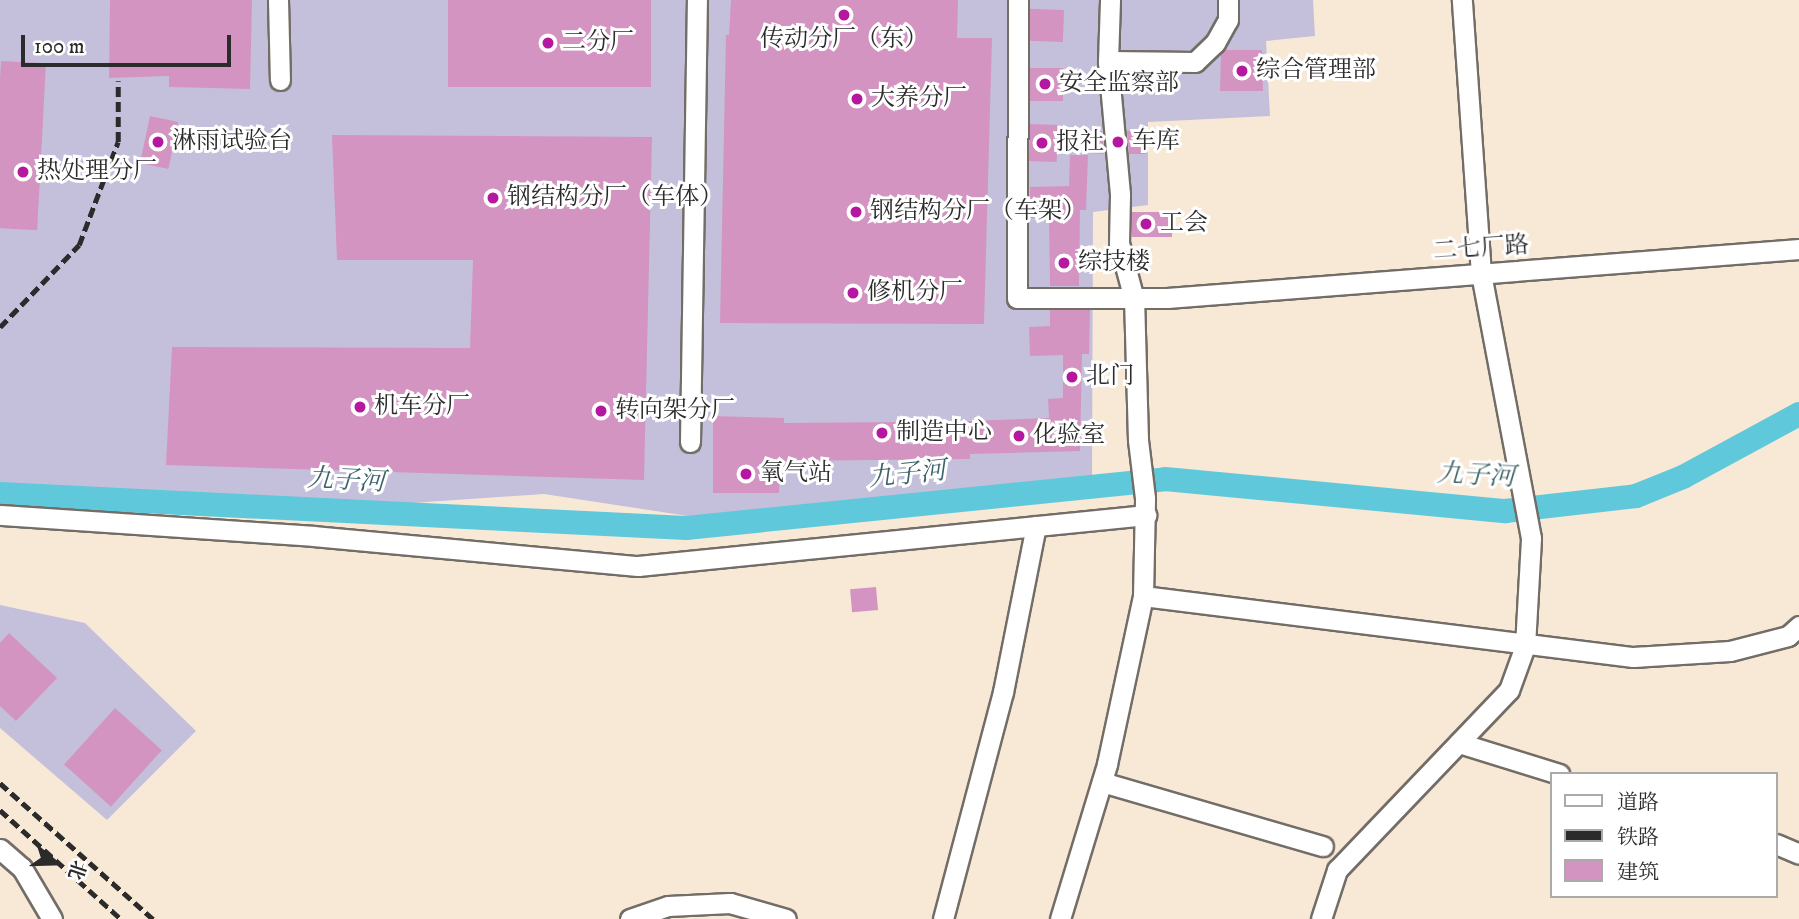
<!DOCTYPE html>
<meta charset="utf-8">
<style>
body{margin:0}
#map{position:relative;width:1799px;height:919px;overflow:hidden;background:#f8e8d6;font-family:"IM FELL DW Pica","Noto Serif SC",serif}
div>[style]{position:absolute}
.industrial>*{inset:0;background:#c4c0db}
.river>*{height:24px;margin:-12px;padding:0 12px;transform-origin:12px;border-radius:12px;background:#5fc8db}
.building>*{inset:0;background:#d394c2;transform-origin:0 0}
.roads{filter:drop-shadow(2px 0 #736d67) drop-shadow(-2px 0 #736d67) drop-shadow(0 2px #736d67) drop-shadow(0 -2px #736d67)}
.minor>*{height:19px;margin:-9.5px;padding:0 9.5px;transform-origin:9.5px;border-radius:9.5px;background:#fff}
.rail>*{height:4.5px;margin-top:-2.25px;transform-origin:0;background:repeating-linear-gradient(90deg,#2b2b2b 0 10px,transparent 0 15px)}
.dots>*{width:19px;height:19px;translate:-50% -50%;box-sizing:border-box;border:4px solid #fff;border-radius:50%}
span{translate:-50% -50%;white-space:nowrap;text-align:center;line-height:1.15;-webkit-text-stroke:6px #fff;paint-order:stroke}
.poi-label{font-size:24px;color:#2b2b2b}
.left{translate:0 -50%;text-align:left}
.street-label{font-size:24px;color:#2b2b2b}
.water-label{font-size:26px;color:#3d6269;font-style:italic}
.legend{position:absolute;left:1550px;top:772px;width:228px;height:126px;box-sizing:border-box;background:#fff;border:2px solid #aaa;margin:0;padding:9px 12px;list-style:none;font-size:21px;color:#2b2b2b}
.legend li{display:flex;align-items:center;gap:14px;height:35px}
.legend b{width:35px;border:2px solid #aaa}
.north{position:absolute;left:21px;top:828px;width:70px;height:70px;-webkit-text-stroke:5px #fff;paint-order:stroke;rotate:109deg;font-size:19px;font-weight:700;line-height:28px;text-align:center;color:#2b2b2b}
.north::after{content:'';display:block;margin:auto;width:24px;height:32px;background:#2b2b2b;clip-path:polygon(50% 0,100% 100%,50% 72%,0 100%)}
.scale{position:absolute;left:21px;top:35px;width:210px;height:32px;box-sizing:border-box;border:4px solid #2b2b2b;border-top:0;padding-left:9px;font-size:21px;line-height:24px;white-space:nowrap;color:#2b2b2b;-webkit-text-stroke:5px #fff;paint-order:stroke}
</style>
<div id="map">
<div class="industrial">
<i style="clip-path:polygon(0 0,1313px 0,1315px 36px,1266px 41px,1270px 116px,1148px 122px,1148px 205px,1093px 212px,1092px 481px,688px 516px,544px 494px,397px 504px,0 483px)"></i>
<i style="clip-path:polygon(0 605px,85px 623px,196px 731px,107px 820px,0 728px)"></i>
</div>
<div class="river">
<i style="left:0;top:494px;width:687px;rotate:2.84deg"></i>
<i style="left:686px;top:528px;width:481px;rotate:-5.8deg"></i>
<i style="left:1165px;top:479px;width:342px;rotate:5.4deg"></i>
<i style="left:1505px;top:511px;width:132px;rotate:-6.5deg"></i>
<i style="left:1636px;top:496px;width:51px;rotate:-22deg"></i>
<i style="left:1683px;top:477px;width:132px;rotate:-28.5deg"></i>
</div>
<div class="building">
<i style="clip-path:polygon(110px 0,252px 0,250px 89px,169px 87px,169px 76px,109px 78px)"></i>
<i style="left:448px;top:0;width:203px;height:87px"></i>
<i style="clip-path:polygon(731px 0,958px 0,957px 38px,992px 38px,984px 324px,720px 323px,726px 35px,729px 35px)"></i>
<i style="left:1064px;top:10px;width:32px;height:34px;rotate:92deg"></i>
<i style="clip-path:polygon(1225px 50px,1262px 50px,1263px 91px,1220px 91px,1221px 54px)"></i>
<i style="left:1px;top:61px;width:45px;height:167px;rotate:3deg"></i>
<i style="left:1030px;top:68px;width:33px;height:33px"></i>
<i style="left:150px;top:116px;width:29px;height:48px;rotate:12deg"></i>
<i style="left:1058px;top:125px;width:37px;height:28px;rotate:92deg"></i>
<i style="clip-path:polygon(1146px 130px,1146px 154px,1129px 154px,1127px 131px)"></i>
<i style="clip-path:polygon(1091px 131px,1102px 131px,1104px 154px,1090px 153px)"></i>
<i style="clip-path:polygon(332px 135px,652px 137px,644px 480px,166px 465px,172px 347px,470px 348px,473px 260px,337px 260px)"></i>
<i style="clip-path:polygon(1070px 155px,1088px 155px,1086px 210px,1080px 210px,1079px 286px,1050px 286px,1049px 218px,1030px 218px,1030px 187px,1069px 186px)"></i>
<i style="left:1132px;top:212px;width:40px;height:25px"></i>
<i style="clip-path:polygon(1050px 310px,1090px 310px,1089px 354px,1082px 354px,1080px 451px,970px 454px,970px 459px,780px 461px,779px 493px,713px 493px,713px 416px,784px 418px,784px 423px,906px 422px,905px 444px,946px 443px,944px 422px,1049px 418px,1048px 399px,1063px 398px,1063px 355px,1030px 356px,1029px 327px,1050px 326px)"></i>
<i style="left:876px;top:587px;width:23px;height:26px;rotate:85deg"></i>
<i style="clip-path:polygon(9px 633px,57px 678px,16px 721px,0 706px,0 643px)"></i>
<i style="left:115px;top:708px;width:63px;height:76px;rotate:42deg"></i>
</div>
<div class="roads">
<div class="minor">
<i style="left:278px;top:0;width:80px;rotate:88.6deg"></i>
<i style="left:1018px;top:0;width:298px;rotate:90.2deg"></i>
<i style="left:1017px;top:298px;width:150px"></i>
<i style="left:1167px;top:298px;width:634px;rotate:-4.43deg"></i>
<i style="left:1108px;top:61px;width:87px;rotate:0.7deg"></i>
<i style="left:1195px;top:62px;width:28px;rotate:-44deg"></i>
<i style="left:1215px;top:43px;width:26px;rotate:-61deg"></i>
<i style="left:1228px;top:20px;width:20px;rotate:-90deg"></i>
<i style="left:690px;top:442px;width:442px;rotate:-89.1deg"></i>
<i style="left:0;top:515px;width:314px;rotate:3.8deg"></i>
<i style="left:313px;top:536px;width:326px;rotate:5.3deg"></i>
<i style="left:638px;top:566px;width:511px;rotate:-5.73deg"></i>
<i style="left:1143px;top:596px;width:494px;rotate:7.1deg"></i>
<i style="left:1633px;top:657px;width:97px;rotate:-3.5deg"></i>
<i style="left:1730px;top:651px;width:60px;rotate:-14.5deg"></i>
<i style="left:1788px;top:636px;width:15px;rotate:-42deg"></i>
<i style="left:1459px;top:743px;width:105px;rotate:17.2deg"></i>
<i style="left:1102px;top:782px;width:230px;rotate:16.2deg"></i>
<i style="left:1776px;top:844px;width:25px;rotate:23deg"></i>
<i style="left:0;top:849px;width:29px;rotate:41deg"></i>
<i style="left:22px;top:868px;width:59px;rotate:59.5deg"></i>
<i style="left:630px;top:919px;width:40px;rotate:-18.9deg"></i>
<i style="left:668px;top:906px;width:62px;rotate:-2.8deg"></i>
<i style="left:730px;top:903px;width:58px;rotate:15.9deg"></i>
<i style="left:943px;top:919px;width:235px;rotate:-75.2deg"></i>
<i style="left:1003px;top:692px;width:169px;rotate:-78.8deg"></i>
<i style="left:1060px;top:919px;width:162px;rotate:-73.1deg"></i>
<i style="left:1107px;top:764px;width:172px;rotate:-77.9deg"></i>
<i style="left:1143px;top:596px;width:98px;rotate:-88.8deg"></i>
<i style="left:1145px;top:498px;width:58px;rotate:-96.9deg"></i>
<i style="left:1138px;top:440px;width:141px;rotate:-91.6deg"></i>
<i style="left:1134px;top:299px;width:58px;rotate:-105deg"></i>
<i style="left:1119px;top:243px;width:49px;rotate:-88.8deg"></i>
<i style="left:1120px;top:194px;width:134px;rotate:-95.2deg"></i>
<i style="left:1108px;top:61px;width:61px;rotate:-88.1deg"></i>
<i style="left:1321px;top:919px;width:52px;rotate:-71.9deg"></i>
<i style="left:1337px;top:870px;width:249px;rotate:-46.3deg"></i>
<i style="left:1509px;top:690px;width:47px;rotate:-70deg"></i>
<i style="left:1525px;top:646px;width:108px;rotate:-86.8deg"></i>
<i style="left:1531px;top:538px;width:269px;rotate:-100.7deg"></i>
<i style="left:1481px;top:274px;width:275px;rotate:-94deg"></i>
</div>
</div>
<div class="rail">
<i style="left:0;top:327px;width:114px;rotate:-46.1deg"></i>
<i style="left:79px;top:245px;width:110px;rotate:-69.3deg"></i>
<i style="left:118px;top:142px;width:61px;rotate:-90deg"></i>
<i style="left:0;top:783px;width:205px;rotate:41.6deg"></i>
<i style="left:0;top:810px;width:163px;rotate:42deg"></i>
</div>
<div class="dots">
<i style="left:844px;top:15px;background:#b5179e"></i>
<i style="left:548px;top:43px;background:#b5179e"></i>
<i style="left:1242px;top:71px;background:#b5179e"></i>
<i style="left:1045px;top:84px;background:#b5179e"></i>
<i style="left:857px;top:99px;background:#b5179e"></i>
<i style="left:158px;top:142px;background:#b5179e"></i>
<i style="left:1118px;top:142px;background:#b5179e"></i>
<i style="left:1042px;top:143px;background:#b5179e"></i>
<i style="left:23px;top:172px;background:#b5179e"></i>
<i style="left:493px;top:198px;background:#b5179e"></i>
<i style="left:856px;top:212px;background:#b5179e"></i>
<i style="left:1146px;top:224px;background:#b5179e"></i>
<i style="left:1064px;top:263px;background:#b5179e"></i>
<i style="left:853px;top:293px;background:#b5179e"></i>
<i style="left:1072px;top:377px;background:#b5179e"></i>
<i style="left:360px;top:407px;background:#b5179e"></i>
<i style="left:601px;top:411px;background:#b5179e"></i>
<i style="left:882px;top:433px;background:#b5179e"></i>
<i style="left:1019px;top:436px;background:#b5179e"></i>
<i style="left:746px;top:474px;background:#b5179e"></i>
</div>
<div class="poi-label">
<span style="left:844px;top:40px">传动分厂（东）</span>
<span class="left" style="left:562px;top:43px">二分厂</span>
<span class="left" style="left:1256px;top:71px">综合管理部</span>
<span class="left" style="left:1059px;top:84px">安全监察部</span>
<span class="left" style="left:871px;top:99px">大养分厂</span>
<span class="left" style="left:172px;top:142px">淋雨试验台</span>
<span class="left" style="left:1132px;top:142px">车库</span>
<span class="left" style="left:1056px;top:143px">报社</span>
<span class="left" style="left:37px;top:172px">热处理分厂</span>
<span class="left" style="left:507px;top:198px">钢结构分厂（车体）</span>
<span class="left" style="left:870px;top:212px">钢结构分厂（车架）</span>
<span class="left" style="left:1160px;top:224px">工会</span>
<span class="left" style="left:1078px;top:263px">综技楼</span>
<span class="left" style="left:867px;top:293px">修机分厂</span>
<span class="left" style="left:1086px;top:377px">北门</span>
<span class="left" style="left:374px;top:407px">机车分厂</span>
<span class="left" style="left:615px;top:411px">转向架分厂</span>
<span class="left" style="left:896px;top:433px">制造中心</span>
<span class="left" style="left:1033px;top:436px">化验室</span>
<span class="left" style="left:760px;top:474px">氧气站</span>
</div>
<div class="street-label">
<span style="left:1481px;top:249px;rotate:-4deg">二七厂路</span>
</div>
<div class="water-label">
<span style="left:907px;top:475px;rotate:-6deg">九子河</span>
<span style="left:1476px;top:476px;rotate:3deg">九子河</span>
<span style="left:346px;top:481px;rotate:3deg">九子河</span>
</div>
<ul class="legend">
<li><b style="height:9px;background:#fff"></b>道路</li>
<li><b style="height:9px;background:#2b2b2b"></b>铁路</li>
<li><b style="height:19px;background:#d394c2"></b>建筑</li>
</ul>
<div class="north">北</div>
<div class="scale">100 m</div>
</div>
